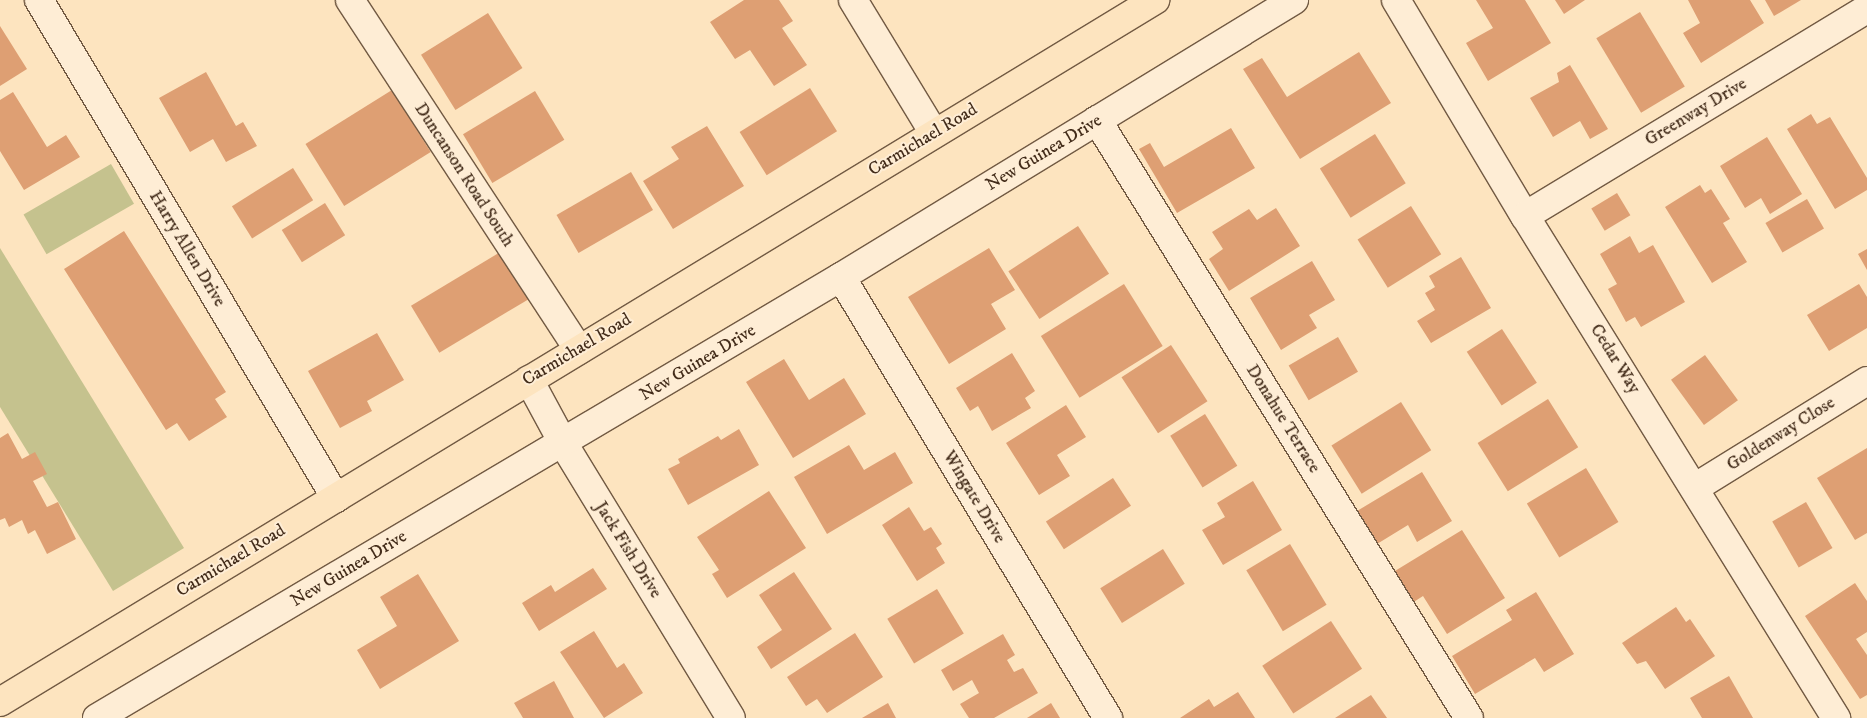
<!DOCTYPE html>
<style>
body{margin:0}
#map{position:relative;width:1867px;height:718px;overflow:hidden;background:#fde4bf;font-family:"IM FELL DW Pica",serif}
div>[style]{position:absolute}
.green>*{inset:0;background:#c5c28e;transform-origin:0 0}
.building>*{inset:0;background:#de9f73;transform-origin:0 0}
.roads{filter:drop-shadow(1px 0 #725a43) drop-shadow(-1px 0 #725a43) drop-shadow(0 1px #725a43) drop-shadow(0 -1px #725a43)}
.street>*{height:28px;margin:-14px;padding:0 14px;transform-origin:14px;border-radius:14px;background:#feedd5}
.primary>*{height:28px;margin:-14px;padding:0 14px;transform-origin:14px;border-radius:14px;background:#fde4bf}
span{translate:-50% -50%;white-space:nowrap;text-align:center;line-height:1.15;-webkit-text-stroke:4px #feedd5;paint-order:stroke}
.street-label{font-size:18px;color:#432c1a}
</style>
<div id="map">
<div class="green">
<i style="left:111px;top:164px;width:46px;height:101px;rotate:60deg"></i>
<i style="clip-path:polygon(0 248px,184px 548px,113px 591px,0 407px)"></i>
</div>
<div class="building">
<i style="clip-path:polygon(744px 0,779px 0,793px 21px,782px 28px,807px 65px,774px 86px,750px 50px,735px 59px,710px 22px)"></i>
<i style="clip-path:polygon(1476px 0,1525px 0,1551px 43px,1488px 81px,1466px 43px,1493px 28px)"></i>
<i style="clip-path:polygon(1555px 0,1585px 0,1564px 14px)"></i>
<i style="clip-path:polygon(1688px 0,1750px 0,1764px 23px,1701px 63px,1683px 33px,1700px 23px)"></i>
<i style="clip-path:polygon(1765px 0,1801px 0,1774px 16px)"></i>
<i style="left:1640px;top:12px;width:87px;height:51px;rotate:59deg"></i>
<i style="left:488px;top:13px;width:65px;height:79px;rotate:58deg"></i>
<i style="clip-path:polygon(0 26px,27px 69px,0 86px)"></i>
<i style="clip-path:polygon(1359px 52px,1391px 103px,1300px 159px,1243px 69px,1262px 58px,1287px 97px)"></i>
<i style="clip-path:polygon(1570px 65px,1608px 129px,1590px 139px,1580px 121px,1553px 137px,1530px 98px,1559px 82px,1557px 73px)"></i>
<i style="clip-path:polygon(206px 72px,236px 126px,243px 122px,257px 146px,226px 162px,213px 139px,190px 152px,159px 98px)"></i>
<i style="left:810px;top:88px;width:51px;height:83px;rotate:58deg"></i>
<i style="left:392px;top:90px;width:73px;height:102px;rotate:58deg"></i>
<i style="left:535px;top:91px;width:57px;height:84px;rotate:59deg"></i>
<i style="clip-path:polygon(13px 92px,47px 147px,66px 135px,80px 157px,24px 190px,0 151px,0 100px)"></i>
<i style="clip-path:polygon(1811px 114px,1817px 124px,1830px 117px,1867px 178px,1867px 190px,1835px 209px,1787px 129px)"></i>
<i style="clip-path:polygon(707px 126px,744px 186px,673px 229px,643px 181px,679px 159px,671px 147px)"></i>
<i style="clip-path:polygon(1231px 128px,1255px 168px,1177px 213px,1139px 149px,1150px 143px,1164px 167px)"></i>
<i style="left:1375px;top:134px;width:58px;height:65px;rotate:58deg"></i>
<i style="clip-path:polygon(1767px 137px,1802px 194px,1770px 214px,1761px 198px,1745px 208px,1720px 166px)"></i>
<i style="left:293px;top:168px;width:38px;height:72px;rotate:58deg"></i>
<i style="left:631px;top:172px;width:44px;height:86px;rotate:60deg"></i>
<i style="clip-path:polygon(1700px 185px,1705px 193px,1711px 189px,1730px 219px,1723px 223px,1747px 262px,1712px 283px,1665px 207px)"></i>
<i style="left:1617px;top:193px;width:26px;height:30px;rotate:59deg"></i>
<i style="left:1807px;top:199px;width:34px;height:48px;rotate:60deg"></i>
<i style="left:325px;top:203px;width:38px;height:51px;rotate:58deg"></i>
<i style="left:1411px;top:206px;width:57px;height:63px;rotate:58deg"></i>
<i style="clip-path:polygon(1276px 208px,1300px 246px,1229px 291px,1209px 259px,1223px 249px,1212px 232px,1249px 209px,1257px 220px)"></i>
<i style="left:1078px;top:226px;width:57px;height:83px;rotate:57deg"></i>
<i style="clip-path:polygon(124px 231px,226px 392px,215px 399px,227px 417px,189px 441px,177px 423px,166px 430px,64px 269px)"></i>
<i style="clip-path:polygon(1630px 236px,1639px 253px,1653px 245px,1685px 302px,1641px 327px,1635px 317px,1626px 322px,1608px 289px,1617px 284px,1600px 254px)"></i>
<i style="left:507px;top:248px;width:55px;height:112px;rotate:59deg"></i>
<i style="clip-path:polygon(989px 248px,1015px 290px,991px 304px,1006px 329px,949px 364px,908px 297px)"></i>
<i style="clip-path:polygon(1867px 249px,1867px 270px,1858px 254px)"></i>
<i style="clip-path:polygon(1461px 257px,1491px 308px,1431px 343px,1417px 321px,1435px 310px,1425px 293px,1435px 287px,1429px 276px)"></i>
<i style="clip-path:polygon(1312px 261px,1335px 300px,1309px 315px,1317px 328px,1281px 350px,1250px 298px)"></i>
<i style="left:1124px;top:284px;width:73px;height:98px;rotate:58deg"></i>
<i style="clip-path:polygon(1859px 284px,1867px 297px,1867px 328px,1829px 351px,1807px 315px)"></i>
<i style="left:1502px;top:329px;width:64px;height:42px;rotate:57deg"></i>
<i style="clip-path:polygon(377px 333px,404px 380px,367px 401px,372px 411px,340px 428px,308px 371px)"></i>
<i style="left:1338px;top:337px;width:40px;height:57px;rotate:60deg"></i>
<i style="left:1171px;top:345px;width:67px;height:59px;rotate:57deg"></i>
<i style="clip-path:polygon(1012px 353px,1035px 391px,1025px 398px,1031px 408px,992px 431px,978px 406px,970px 411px,956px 388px)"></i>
<i style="left:1705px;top:355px;width:56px;height:42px;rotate:54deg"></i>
<i style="clip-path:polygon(784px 359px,809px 400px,844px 378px,866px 414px,793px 458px,746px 382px)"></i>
<i style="left:1548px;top:399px;width:57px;height:83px;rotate:58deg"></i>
<i style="left:1401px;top:402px;width:57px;height:82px;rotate:58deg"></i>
<i style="clip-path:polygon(1066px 405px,1086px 437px,1057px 455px,1070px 476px,1039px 495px,1006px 443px)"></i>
<i style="left:1205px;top:414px;width:61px;height:41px;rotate:58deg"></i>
<i style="clip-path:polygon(739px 429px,759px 465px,688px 505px,668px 469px,680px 463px,678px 459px,718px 436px,721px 440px)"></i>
<i style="clip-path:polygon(8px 433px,22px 459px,35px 452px,47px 474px,33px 481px,47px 507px,58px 502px,76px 539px,47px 554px,35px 530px,28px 534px,22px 520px,9px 527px,5px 518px,0 520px,0 438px)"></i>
<i style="clip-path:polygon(849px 445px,864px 470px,895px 452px,913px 483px,827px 534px,794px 477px)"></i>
<i style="clip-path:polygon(1867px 448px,1867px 533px,1855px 540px,1817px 478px)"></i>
<i style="left:1586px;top:468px;width:63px;height:69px;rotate:59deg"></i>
<i style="clip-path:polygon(1422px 472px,1452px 521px,1417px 542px,1408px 525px,1377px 544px,1357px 511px)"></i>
<i style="left:1113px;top:478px;width:33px;height:80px;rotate:57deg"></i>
<i style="clip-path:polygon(1253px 481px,1282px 530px,1223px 565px,1202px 530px,1225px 517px,1217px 503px)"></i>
<i style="clip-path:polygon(769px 491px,806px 548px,727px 598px,712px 574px,719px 570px,697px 537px)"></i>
<i style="left:1806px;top:502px;width:53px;height:39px;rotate:60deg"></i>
<i style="clip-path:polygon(909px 507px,924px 531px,931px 527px,942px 544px,936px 548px,945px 563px,917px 581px,882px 525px)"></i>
<i style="clip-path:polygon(1462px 530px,1505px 598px,1447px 634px,1423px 596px,1409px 605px,1390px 574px)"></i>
<i style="left:1290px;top:544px;width:71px;height:51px;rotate:59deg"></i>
<i style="left:1163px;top:549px;width:41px;height:74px;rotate:58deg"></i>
<i style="clip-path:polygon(593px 568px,607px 589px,539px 631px,522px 603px,551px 585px,555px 592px)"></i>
<i style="clip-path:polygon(794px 572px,832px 629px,771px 669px,757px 647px,782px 630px,759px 595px)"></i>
<i style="clip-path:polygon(418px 574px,459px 641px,380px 689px,357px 650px,397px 626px,380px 597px)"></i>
<i style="clip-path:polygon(1855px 583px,1867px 601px,1867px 632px,1856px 639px,1867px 655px,1867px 695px,1860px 699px,1805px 616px)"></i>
<i style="left:937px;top:589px;width:52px;height:58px;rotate:59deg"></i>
<i style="clip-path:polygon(1536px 592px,1574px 654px,1544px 672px,1535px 658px,1475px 694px,1452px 656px,1512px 620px,1506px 610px)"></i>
<i style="clip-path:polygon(1676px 607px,1686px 622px,1690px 619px,1715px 656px,1665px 689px,1646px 661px,1637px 664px,1622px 643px)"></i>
<i style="left:1331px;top:621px;width:57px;height:82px;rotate:57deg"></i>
<i style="clip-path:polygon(594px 631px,617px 668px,624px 663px,643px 693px,604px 718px,560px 652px)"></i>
<i style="clip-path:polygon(855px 633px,883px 677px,827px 713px,817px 699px,806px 706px,787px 677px)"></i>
<i style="clip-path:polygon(1003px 634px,1015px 655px,1007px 660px,1014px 672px,1023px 668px,1038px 693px,994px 718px,969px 718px,960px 704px,979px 693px,972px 680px,953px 691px,941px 670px)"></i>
<i style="clip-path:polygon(1729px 676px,1753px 718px,1702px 718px,1690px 698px)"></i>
<i style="clip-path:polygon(554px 681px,574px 718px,523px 718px,514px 703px)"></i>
<i style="clip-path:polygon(1238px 692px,1255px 718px,1180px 718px,1209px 699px,1214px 707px)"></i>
<i style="clip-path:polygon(1371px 695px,1387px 718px,1335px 718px)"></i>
<i style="clip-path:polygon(888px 703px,896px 718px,862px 718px)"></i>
<i style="clip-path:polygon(1051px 703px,1060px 718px,1027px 718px)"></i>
</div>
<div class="roads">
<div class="street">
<i style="left:39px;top:0;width:580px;rotate:59.19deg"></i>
<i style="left:350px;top:0;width:418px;rotate:56.8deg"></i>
<i style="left:853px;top:0;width:156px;rotate:58.7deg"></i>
<i style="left:1396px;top:0;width:252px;rotate:59.2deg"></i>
<i style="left:1525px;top:216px;width:591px;rotate:58.22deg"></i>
<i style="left:1097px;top:120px;width:704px;rotate:58.12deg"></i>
<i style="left:1525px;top:216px;width:400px;rotate:-31.2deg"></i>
<i style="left:841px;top:277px;width:516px;rotate:58.81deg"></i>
<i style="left:529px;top:380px;width:72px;rotate:61.6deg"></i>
<i style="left:563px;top:443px;width:322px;rotate:58.6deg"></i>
<i style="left:1696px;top:487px;width:201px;rotate:-31.8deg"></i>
<i style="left:97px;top:718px;width:865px;rotate:-30.66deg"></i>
<i style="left:841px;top:277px;width:531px;rotate:-31.44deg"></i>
</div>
<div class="primary">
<i style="left:0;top:702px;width:1352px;rotate:-31.29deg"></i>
</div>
</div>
<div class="street-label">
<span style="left:1696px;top:112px;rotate:-31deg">Greenway Drive</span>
<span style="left:923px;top:140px;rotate:-31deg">Carmichael Road</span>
<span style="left:1044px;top:153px;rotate:-31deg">New Guinea Drive</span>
<span style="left:464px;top:175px;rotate:57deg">Duncanson Road South</span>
<span style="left:187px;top:249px;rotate:59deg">Harry Allen Drive</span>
<span style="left:577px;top:350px;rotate:-31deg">Carmichael Road</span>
<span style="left:1615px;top:359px;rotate:58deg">Cedar Way</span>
<span style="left:698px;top:363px;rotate:-31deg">New Guinea Drive</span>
<span style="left:1283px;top:419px;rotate:58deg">Donahue Terrace</span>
<span style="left:1781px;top:434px;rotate:-32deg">Goldenway Close</span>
<span style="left:974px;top:497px;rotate:59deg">Wingate Drive</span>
<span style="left:628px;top:550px;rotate:58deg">Jack Fish Drive</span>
<span style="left:231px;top:561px;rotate:-31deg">Carmichael Road</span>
<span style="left:349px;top:569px;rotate:-31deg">New Guinea Drive</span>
</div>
</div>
